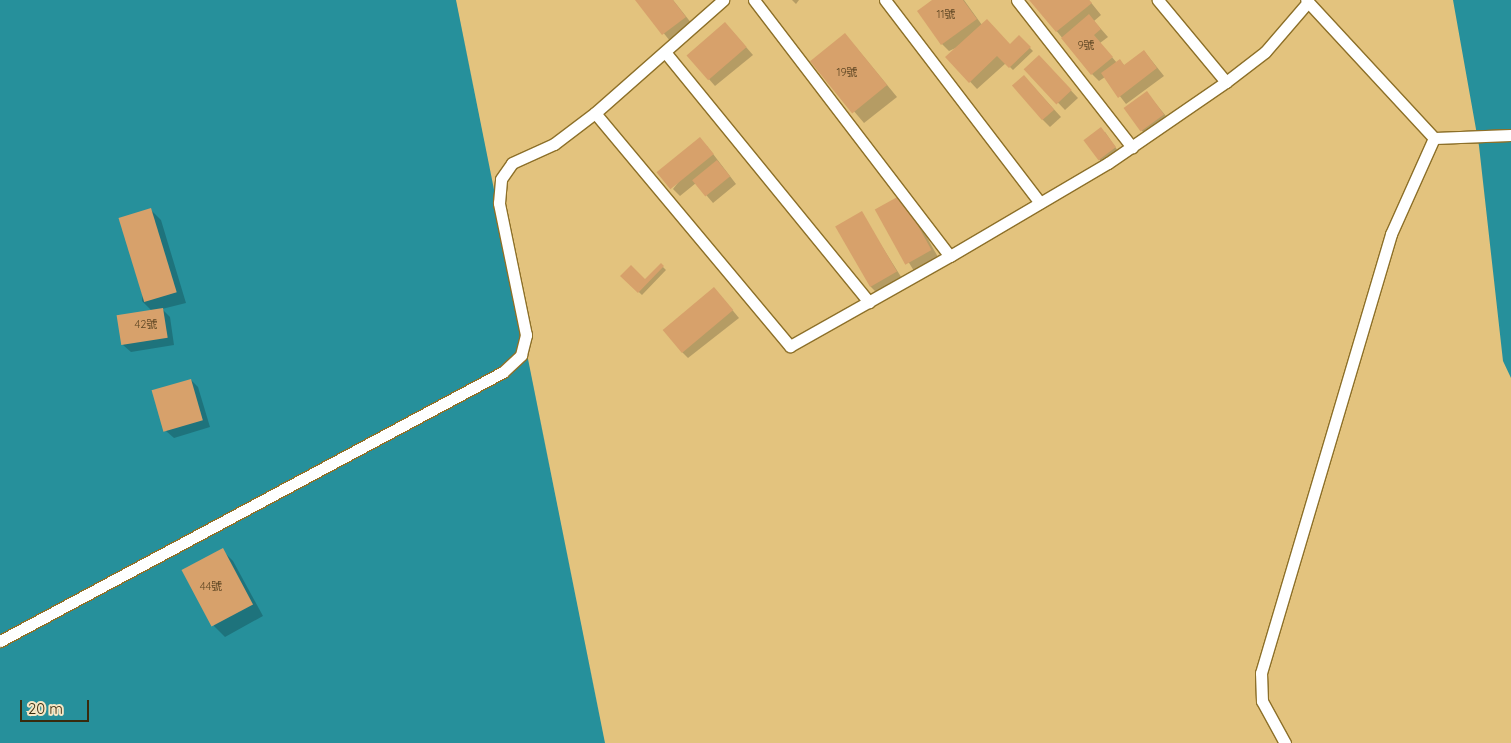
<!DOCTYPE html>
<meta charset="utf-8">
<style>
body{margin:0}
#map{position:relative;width:1511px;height:743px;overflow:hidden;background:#e3c37e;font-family:Quicksand,"Noto Sans TC",sans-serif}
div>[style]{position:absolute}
.water>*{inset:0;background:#26909b}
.shadow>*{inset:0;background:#0003}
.building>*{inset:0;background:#d7a16b;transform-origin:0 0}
.roads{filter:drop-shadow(1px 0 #8d7029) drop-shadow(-1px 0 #8d7029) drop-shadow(0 1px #8d7029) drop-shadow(0 -1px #8d7029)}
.lane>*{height:11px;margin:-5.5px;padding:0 5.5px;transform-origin:5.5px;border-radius:5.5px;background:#fff}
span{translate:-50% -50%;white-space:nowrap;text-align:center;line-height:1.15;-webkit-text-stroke:4.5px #f6e6c4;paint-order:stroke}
.number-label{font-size:11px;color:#604825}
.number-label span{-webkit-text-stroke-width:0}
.scale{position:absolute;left:20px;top:700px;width:69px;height:22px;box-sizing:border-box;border:2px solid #382b0e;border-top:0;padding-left:6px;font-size:15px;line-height:18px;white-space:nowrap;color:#382b0e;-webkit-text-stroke:4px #f6e6c4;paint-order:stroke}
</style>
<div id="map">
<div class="water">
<i style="clip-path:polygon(0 0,456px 0,605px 743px,0 743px)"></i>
<i style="clip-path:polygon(1453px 0,1511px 0,1511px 378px,1503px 361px,1479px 146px)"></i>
</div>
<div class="shadow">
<i style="clip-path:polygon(637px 0,673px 0,692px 24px,670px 41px)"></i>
<i style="clip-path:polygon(792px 0,799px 0,796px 4px)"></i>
<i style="clip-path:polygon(935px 0,964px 0,982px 25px,1010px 45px,1019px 37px,1033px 51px,1013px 70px,1006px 63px,977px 89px,947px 57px,960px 46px,949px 51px,942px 44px)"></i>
<i style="clip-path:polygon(1031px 0,1089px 0,1101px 15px,1094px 21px,1108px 37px,1100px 43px,1117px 63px,1120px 61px,1125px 66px,1144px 51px,1164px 76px,1126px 104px,1105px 77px,1099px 81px,1092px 74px)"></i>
<i style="clip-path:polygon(732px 31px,753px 55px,715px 86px,688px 55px)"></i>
<i style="clip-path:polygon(855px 46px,897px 97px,864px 123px,812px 62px)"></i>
<i style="clip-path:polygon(1046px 64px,1078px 98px,1065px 110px,1026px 69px)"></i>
<i style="clip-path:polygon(1031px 84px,1061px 117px,1050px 127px,1043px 120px)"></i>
<i style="clip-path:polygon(1147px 93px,1170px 121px,1149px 137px,1141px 130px)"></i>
<i style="clip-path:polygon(1105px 132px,1118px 151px,1102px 163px,1085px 141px)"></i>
<i style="clip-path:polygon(707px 146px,736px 184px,713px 203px,696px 183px,680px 196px,673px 189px)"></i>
<i style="clip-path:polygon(908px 204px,938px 257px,914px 271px,877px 210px)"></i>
<i style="clip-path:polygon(151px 210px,161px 220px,186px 303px,162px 309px,170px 317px,174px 345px,131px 352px,123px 345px,152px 311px,142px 301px)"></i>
<i style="clip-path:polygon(861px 213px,903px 280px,878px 294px,871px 287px)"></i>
<i style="clip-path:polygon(661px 265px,666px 270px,642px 295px,622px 276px,645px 281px)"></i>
<i style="clip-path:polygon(714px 288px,739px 318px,688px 358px,681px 351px)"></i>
<i style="clip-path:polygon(191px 380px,198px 387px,210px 427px,174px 438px,166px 431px)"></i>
<i style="clip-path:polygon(222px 550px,233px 561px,263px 616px,225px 637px,214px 626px)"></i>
</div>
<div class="building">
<i style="clip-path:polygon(635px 0,673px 0,686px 17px,662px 35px)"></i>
<i style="clip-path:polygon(932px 0,963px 0,977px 19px,941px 45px,917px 11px)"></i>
<i style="clip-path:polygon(1029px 0,1089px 0,1092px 3px,1056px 32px)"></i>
<i style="clip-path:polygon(1089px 14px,1101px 29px,1094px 35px,1113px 57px,1091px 75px,1061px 38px)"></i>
<i style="clip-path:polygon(987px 19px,1010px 44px,1019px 35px,1031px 47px,1009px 68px,997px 56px,969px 83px,945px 57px)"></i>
<i style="left:725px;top:22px;width:33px;height:51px;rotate:49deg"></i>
<i style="left:845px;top:33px;width:67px;height:45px;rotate:51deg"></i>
<i style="clip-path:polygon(1144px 50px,1157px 68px,1118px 98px,1101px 73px,1120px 59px,1124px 65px)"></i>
<i style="left:1039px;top:55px;width:48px;height:21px;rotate:47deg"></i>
<i style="left:1024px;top:75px;width:46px;height:16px;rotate:49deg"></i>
<i style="left:1147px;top:91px;width:29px;height:29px;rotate:54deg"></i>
<i style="left:1101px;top:127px;width:25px;height:22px;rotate:53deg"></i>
<i style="left:700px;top:137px;width:22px;height:56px;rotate:51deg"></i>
<i style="left:717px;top:160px;width:21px;height:32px;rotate:51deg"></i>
<i style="left:901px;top:195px;width:63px;height:30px;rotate:61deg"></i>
<i style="left:151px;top:208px;width:88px;height:34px;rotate:73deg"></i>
<i style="left:862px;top:211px;width:70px;height:31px;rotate:60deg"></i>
<i style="clip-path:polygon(661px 263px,664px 266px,638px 293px,620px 276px,631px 265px,645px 279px)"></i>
<i style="left:714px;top:287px;width:30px;height:67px;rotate:50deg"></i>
<i style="left:163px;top:308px;width:30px;height:47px;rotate:81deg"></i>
<i style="left:191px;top:379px;width:43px;height:41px;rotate:74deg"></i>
<i style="left:223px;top:548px;width:64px;height:47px;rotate:62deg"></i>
</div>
<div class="roads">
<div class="lane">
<i style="left:754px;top:0;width:322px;rotate:52.6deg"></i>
<i style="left:950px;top:256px;width:183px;rotate:-30.5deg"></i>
<i style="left:1108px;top:163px;width:143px;rotate:-34.5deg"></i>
<i style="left:1226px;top:82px;width:107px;rotate:-129.7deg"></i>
<i style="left:885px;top:0;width:255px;rotate:52.6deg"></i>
<i style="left:1017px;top:0;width:187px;rotate:52deg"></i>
<i style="left:665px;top:52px;width:323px;rotate:50.8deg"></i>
<i style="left:1226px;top:82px;width:49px;rotate:-37.6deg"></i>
<i style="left:1265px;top:52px;width:66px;rotate:-49.3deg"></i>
<i style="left:595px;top:113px;width:304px;rotate:50.1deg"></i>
<i style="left:790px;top:346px;width:184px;rotate:-29.4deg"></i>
<i style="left:1434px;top:138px;width:77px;rotate:-2.2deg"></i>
<i style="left:0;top:641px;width:570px;rotate:-28.14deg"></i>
<i style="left:503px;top:372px;width:25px;rotate:-43deg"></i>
<i style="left:521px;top:355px;width:21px;rotate:-76deg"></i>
<i style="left:526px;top:335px;width:135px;rotate:-101.6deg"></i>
<i style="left:499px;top:203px;width:24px;rotate:-85deg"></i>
<i style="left:501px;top:179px;width:19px;rotate:-55deg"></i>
<i style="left:512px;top:163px;width:46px;rotate:-24.3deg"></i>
<i style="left:554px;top:144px;width:51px;rotate:-37.1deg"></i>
<i style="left:595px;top:113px;width:171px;rotate:-41.4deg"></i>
<i style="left:1285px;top:743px;width:48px;rotate:-118.7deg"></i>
<i style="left:1262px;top:701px;width:28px;rotate:-92deg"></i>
<i style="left:1261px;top:673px;width:458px;rotate:-73.5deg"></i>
<i style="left:1391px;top:234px;width:105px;rotate:-65.9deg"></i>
<i style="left:1434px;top:138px;width:188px;rotate:-132.8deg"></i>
</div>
</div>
<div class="number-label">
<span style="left:946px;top:14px">11號</span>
<span style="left:1086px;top:45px">9號</span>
<span style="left:847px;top:72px">19號</span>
<span style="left:146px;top:324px">42號</span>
<span style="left:211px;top:586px">44號</span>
</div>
<div class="scale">20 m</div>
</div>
